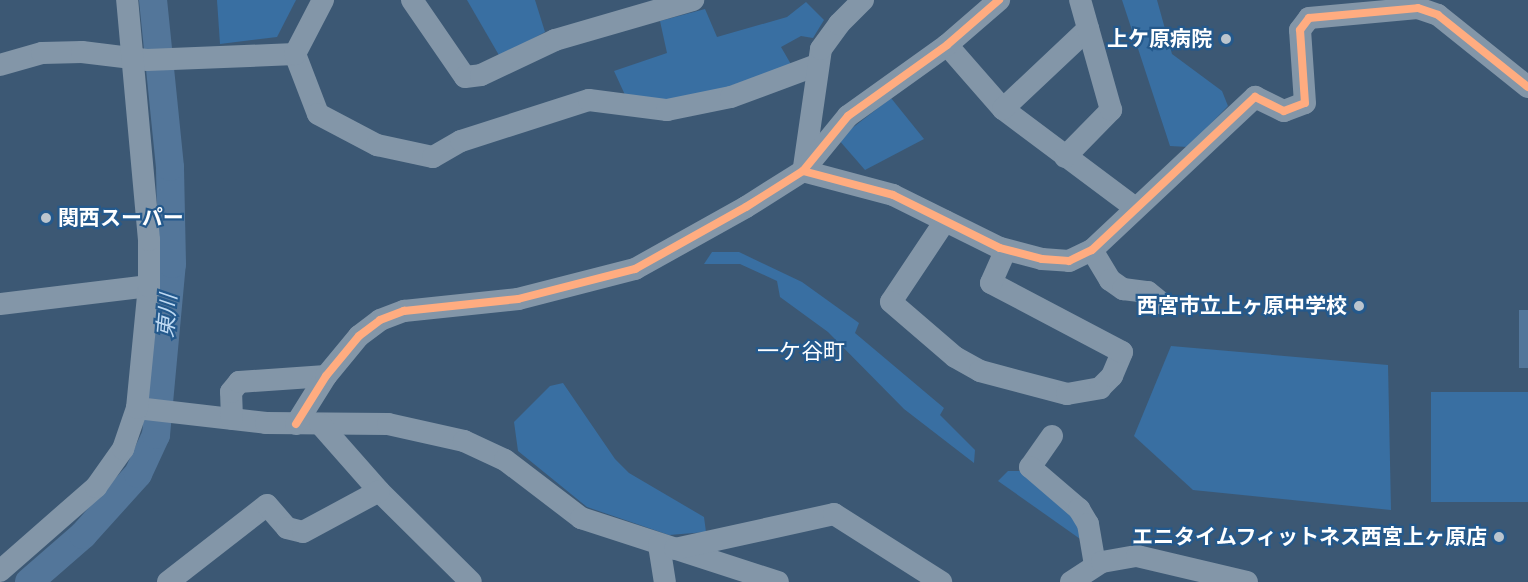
<!DOCTYPE html>
<meta charset="utf-8">
<style>
body{margin:0}
#map{position:relative;width:1528px;height:582px;overflow:hidden;background:#3c5874;font-family:"Fira Sans","Noto Sans JP",sans-serif}
div>[style]{position:absolute}
.green>*{inset:0;background:#396fa2;transform-origin:0 0}
.water>*{inset:0;background:#53769a;transform-origin:0 0}
.river>*{height:28px;margin:-14px;padding:0 14px;transform-origin:14px;border-radius:14px;background:#53769a}
.minor>*{height:22px;margin:-11px;padding:0 11px;transform-origin:11px;border-radius:11px;background:#8396a8}
.cycleway>*{height:8px;margin:-4px;padding:0 4px;transform-origin:4px;border-radius:4px;background:#ffac80}
.dots>*{width:16px;height:16px;translate:-50% -50%;box-sizing:border-box;border:3px solid #24598c;border-radius:50%}
span{translate:-50% -50%;white-space:nowrap;text-align:center;line-height:1.15;-webkit-text-stroke:4.5px #24598c;paint-order:stroke}
.poi-label{font-size:21px;color:#fff;font-weight:700}
.right{translate:-100% -50%;text-align:right}
.left{translate:0 -50%;text-align:left}
.water-label{font-size:22px;color:#bed9f2;font-style:italic}
.neighbourhood-label{font-size:22px;color:#fff}
</style>
<div id="map">
<div class="green">
<i style="clip-path:polygon(217px 0,296px 0,277px 37px,220px 44px)"></i>
<i style="clip-path:polygon(467px 0,535px 0,545px 32px,500px 57px)"></i>
<i style="clip-path:polygon(1122px 0,1157px 0,1172px 54px,1222px 91px,1228px 106px,1188px 147px,1170px 146px)"></i>
<i style="clip-path:polygon(806px 2px,824px 20px,813px 38px,801px 36px,781px 47px,792px 66px,678px 103px,626px 97px,614px 71px,667px 53px,660px 21px,705px 9px,717px 37px,787px 17px)"></i>
<i style="clip-path:polygon(891px 98px,924px 139px,865px 170px,838px 139px)"></i>
<i style="clip-path:polygon(712px 252px,739px 252px,802px 282px,859px 323px,855px 333px,944px 408px,940px 415px,975px 450px,974px 463px,904px 409px,828px 332px,780px 297px,777px 281px,740px 264px,704px 264px)"></i>
<i style="clip-path:polygon(1171px 346px,1388px 365px,1391px 510px,1193px 490px,1134px 436px)"></i>
<i style="clip-path:polygon(563px 383px,615px 459px,629px 473px,704px 517px,706px 532px,669px 535px,587px 507px,518px 451px,514px 422px,550px 386px)"></i>
<i style="left:1528px;top:392px;width:110px;height:97px;rotate:90deg"></i>
<i style="clip-path:polygon(1008px 471px,1025px 471px,1075px 517px,1083px 541px,998px 481px)"></i>
</div>
<div class="water">
<i style="left:1519px;top:310px;width:9px;height:58px"></i>
</div>
<div class="river">
<i style="left:29px;top:582px;width:72px;rotate:-41deg"></i>
<i style="left:83px;top:535px;width:82px;rotate:-48deg"></i>
<i style="left:138px;top:474px;width:43px;rotate:-65.2deg"></i>
<i style="left:156px;top:435px;width:172px;rotate:-84.7deg"></i>
<i style="left:172px;top:264px;width:97px;rotate:-91.2deg"></i>
<i style="left:170px;top:167px;width:168px;rotate:-95.8deg"></i>
</div>
<div class="minor">
<i style="left:412px;top:0;width:93px;rotate:55.5deg"></i>
<i style="left:465px;top:77px;width:16px;rotate:-7deg"></i>
<i style="left:481px;top:75px;width:82px;rotate:-25.3deg"></i>
<i style="left:555px;top:40px;width:144px;rotate:-16.2deg"></i>
<i style="left:947px;top:45px;width:85px;rotate:48.8deg"></i>
<i style="left:1003px;top:109px;width:164px;rotate:36.8deg"></i>
<i style="left:295px;top:54px;width:64px;rotate:69deg"></i>
<i style="left:318px;top:114px;width:67px;rotate:27.7deg"></i>
<i style="left:377px;top:145px;width:57px;rotate:12.1deg"></i>
<i style="left:433px;top:157px;width:32px;rotate:-30deg"></i>
<i style="left:461px;top:141px;width:134px;rotate:-17.8deg"></i>
<i style="left:589px;top:100px;width:79px;rotate:7.3deg"></i>
<i style="left:667px;top:110px;width:65px;rotate:-11.5deg"></i>
<i style="left:731px;top:97px;width:92px;rotate:-20.4deg"></i>
<i style="left:0;top:65px;width:44px;rotate:-15.9deg"></i>
<i style="left:42px;top:53px;width:40px;rotate:-1.4deg"></i>
<i style="left:82px;top:52px;width:65px;rotate:7deg"></i>
<i style="left:147px;top:60px;width:148px;rotate:-2.3deg"></i>
<i style="left:295px;top:54px;width:61px;rotate:-62.6deg"></i>
<i style="left:1003px;top:109px;width:117px;rotate:-43.3deg"></i>
<i style="left:1065px;top:157px;width:66px;rotate:-45.6deg"></i>
<i style="left:1111px;top:110px;width:114px;rotate:-105.7deg"></i>
<i style="left:804px;top:167px;width:119px;rotate:-81.8deg"></i>
<i style="left:821px;top:49px;width:31px;rotate:-54deg"></i>
<i style="left:839px;top:24px;width:34px;rotate:-45deg"></i>
<i style="left:803px;top:171px;width:93px;rotate:14.9deg"></i>
<i style="left:893px;top:195px;width:119px;rotate:26.4deg"></i>
<i style="left:1000px;top:248px;width:43px;rotate:14.7deg"></i>
<i style="left:1042px;top:259px;width:27px;rotate:4deg"></i>
<i style="left:1069px;top:261px;width:25px;rotate:-26deg"></i>
<i style="left:1092px;top:250px;width:224px;rotate:-43.2deg"></i>
<i style="left:1255px;top:97px;width:32px;rotate:26deg"></i>
<i style="left:1284px;top:111px;width:22px;rotate:-21deg"></i>
<i style="left:1305px;top:103px;width:73px;rotate:-93.9deg"></i>
<i style="left:1300px;top:30px;width:15px;rotate:-53deg"></i>
<i style="left:1309px;top:18px;width:109px;rotate:-5.2deg"></i>
<i style="left:1418px;top:8px;width:21px;rotate:19deg"></i>
<i style="left:1438px;top:15px;width:115px;rotate:38.7deg"></i>
<i style="left:945px;top:221px;width:97px;rotate:123.7deg"></i>
<i style="left:891px;top:302px;width:84px;rotate:40.7deg"></i>
<i style="left:955px;top:357px;width:29px;rotate:29deg"></i>
<i style="left:980px;top:371px;width:90px;rotate:14.8deg"></i>
<i style="left:1067px;top:394px;width:34px;rotate:-10deg"></i>
<i style="left:1100px;top:388px;width:17px;rotate:-45deg"></i>
<i style="left:1112px;top:376px;width:26px;rotate:-67deg"></i>
<i style="left:1122px;top:352px;width:148px;rotate:-152.2deg"></i>
<i style="left:991px;top:283px;width:36px;rotate:-66deg"></i>
<i style="left:1092px;top:250px;width:35px;rotate:59deg"></i>
<i style="left:1110px;top:280px;width:16px;rotate:35deg"></i>
<i style="left:1123px;top:289px;width:25px;rotate:7deg"></i>
<i style="left:1148px;top:292px;width:19px;rotate:39deg"></i>
<i style="left:0;top:304px;width:150px;rotate:-6.9deg"></i>
<i style="left:137px;top:408px;width:130px;rotate:6.6deg"></i>
<i style="left:266px;top:423px;width:122px;rotate:0.5deg"></i>
<i style="left:388px;top:424px;width:78px;rotate:12.6deg"></i>
<i style="left:464px;top:441px;width:45px;rotate:24.9deg"></i>
<i style="left:505px;top:460px;width:96px;rotate:37.3deg"></i>
<i style="left:581px;top:518px;width:207px;rotate:18deg"></i>
<i style="left:232px;top:419px;width:27px;rotate:-92deg"></i>
<i style="left:231px;top:392px;width:13px;rotate:-51deg"></i>
<i style="left:239px;top:382px;width:87px;rotate:-3.9deg"></i>
<i style="left:296px;top:424px;width:57px;rotate:-58deg"></i>
<i style="left:326px;top:376px;width:52px;rotate:-50.5deg"></i>
<i style="left:359px;top:336px;width:26px;rotate:-37deg"></i>
<i style="left:380px;top:320px;width:26px;rotate:-21deg"></i>
<i style="left:404px;top:311px;width:115px;rotate:-6deg"></i>
<i style="left:518px;top:299px;width:121px;rotate:-14.4deg"></i>
<i style="left:635px;top:269px;width:127px;rotate:-29.2deg"></i>
<i style="left:746px;top:207px;width:67px;rotate:-32.3deg"></i>
<i style="left:803px;top:171px;width:71px;rotate:-50.7deg"></i>
<i style="left:848px;top:116px;width:122px;rotate:-35.6deg"></i>
<i style="left:947px;top:45px;width:69px;rotate:-40.9deg"></i>
<i style="left:320px;top:424px;width:89px;rotate:48.6deg"></i>
<i style="left:379px;top:491px;width:129px;rotate:44.7deg"></i>
<i style="left:1052px;top:436px;width:38px;rotate:125deg"></i>
<i style="left:1030px;top:467px;width:65px;rotate:40.6deg"></i>
<i style="left:1079px;top:509px;width:17px;rotate:59deg"></i>
<i style="left:1088px;top:524px;width:42px;rotate:80.3deg"></i>
<i style="left:659px;top:545px;width:37px;rotate:81deg"></i>
<i style="left:675px;top:549px;width:163px;rotate:-12.4deg"></i>
<i style="left:834px;top:514px;width:127px;rotate:32.4deg"></i>
<i style="left:0;top:571px;width:128px;rotate:-41.2deg"></i>
<i style="left:96px;top:487px;width:47px;rotate:-54.6deg"></i>
<i style="left:123px;top:449px;width:43px;rotate:-71.1deg"></i>
<i style="left:137px;top:408px;width:123px;rotate:-84.4deg"></i>
<i style="left:149px;top:286px;width:46px;rotate:-90deg"></i>
<i style="left:149px;top:240px;width:241px;rotate:-95.2deg"></i>
<i style="left:168px;top:582px;width:125px;rotate:-37.9deg"></i>
<i style="left:267px;top:505px;width:30px;rotate:49deg"></i>
<i style="left:287px;top:528px;width:16px;rotate:14deg"></i>
<i style="left:303px;top:532px;width:86px;rotate:-28.3deg"></i>
<i style="left:1071px;top:582px;width:37px;rotate:-33deg"></i>
<i style="left:1102px;top:562px;width:36px;rotate:-10deg"></i>
<i style="left:1137px;top:556px;width:113px;rotate:13.3deg"></i>
</div>
<div class="cycleway">
<i style="left:803px;top:171px;width:93px;rotate:14.9deg"></i>
<i style="left:893px;top:195px;width:119px;rotate:26.4deg"></i>
<i style="left:1000px;top:248px;width:43px;rotate:14.7deg"></i>
<i style="left:1042px;top:259px;width:27px;rotate:4deg"></i>
<i style="left:1069px;top:261px;width:25px;rotate:-26deg"></i>
<i style="left:1092px;top:250px;width:224px;rotate:-43.2deg"></i>
<i style="left:1255px;top:97px;width:32px;rotate:26deg"></i>
<i style="left:1284px;top:111px;width:22px;rotate:-21deg"></i>
<i style="left:1305px;top:103px;width:73px;rotate:-93.9deg"></i>
<i style="left:1300px;top:30px;width:15px;rotate:-53deg"></i>
<i style="left:1309px;top:18px;width:109px;rotate:-5.2deg"></i>
<i style="left:1418px;top:8px;width:21px;rotate:19deg"></i>
<i style="left:1438px;top:15px;width:115px;rotate:38.7deg"></i>
<i style="left:296px;top:424px;width:57px;rotate:-58deg"></i>
<i style="left:326px;top:376px;width:52px;rotate:-50.5deg"></i>
<i style="left:359px;top:336px;width:26px;rotate:-37deg"></i>
<i style="left:380px;top:320px;width:26px;rotate:-21deg"></i>
<i style="left:404px;top:311px;width:115px;rotate:-6deg"></i>
<i style="left:518px;top:299px;width:121px;rotate:-14.4deg"></i>
<i style="left:635px;top:269px;width:127px;rotate:-29.2deg"></i>
<i style="left:746px;top:207px;width:67px;rotate:-32.3deg"></i>
<i style="left:803px;top:171px;width:71px;rotate:-50.7deg"></i>
<i style="left:848px;top:116px;width:122px;rotate:-35.6deg"></i>
<i style="left:947px;top:45px;width:69px;rotate:-40.9deg"></i>
</div>
<div class="dots">
<i style="left:1226px;top:39px;background:#bbc5ce"></i>
<i style="left:46px;top:218px;background:#bbc5ce"></i>
<i style="left:1359px;top:306px;background:#bbc5ce"></i>
<i style="left:1499px;top:537px;background:#bbc5ce"></i>
</div>
<div class="poi-label">
<span class="right" style="left:1212px;top:39px">上ケ原病院</span>
<span class="left" style="left:58px;top:218px">関西スーパー</span>
<span class="right" style="left:1347px;top:306px">西宮市立上ヶ原中学校</span>
<span class="right" style="left:1487px;top:537px">エニタイムフィットネス西宮上ヶ原店</span>
</div>
<div class="water-label">
<span style="left:167px;top:316px;rotate:-85deg">東川</span>
</div>
<div class="neighbourhood-label">
<span style="left:801px;top:352px">一ケ谷町</span>
</div>
</div>
